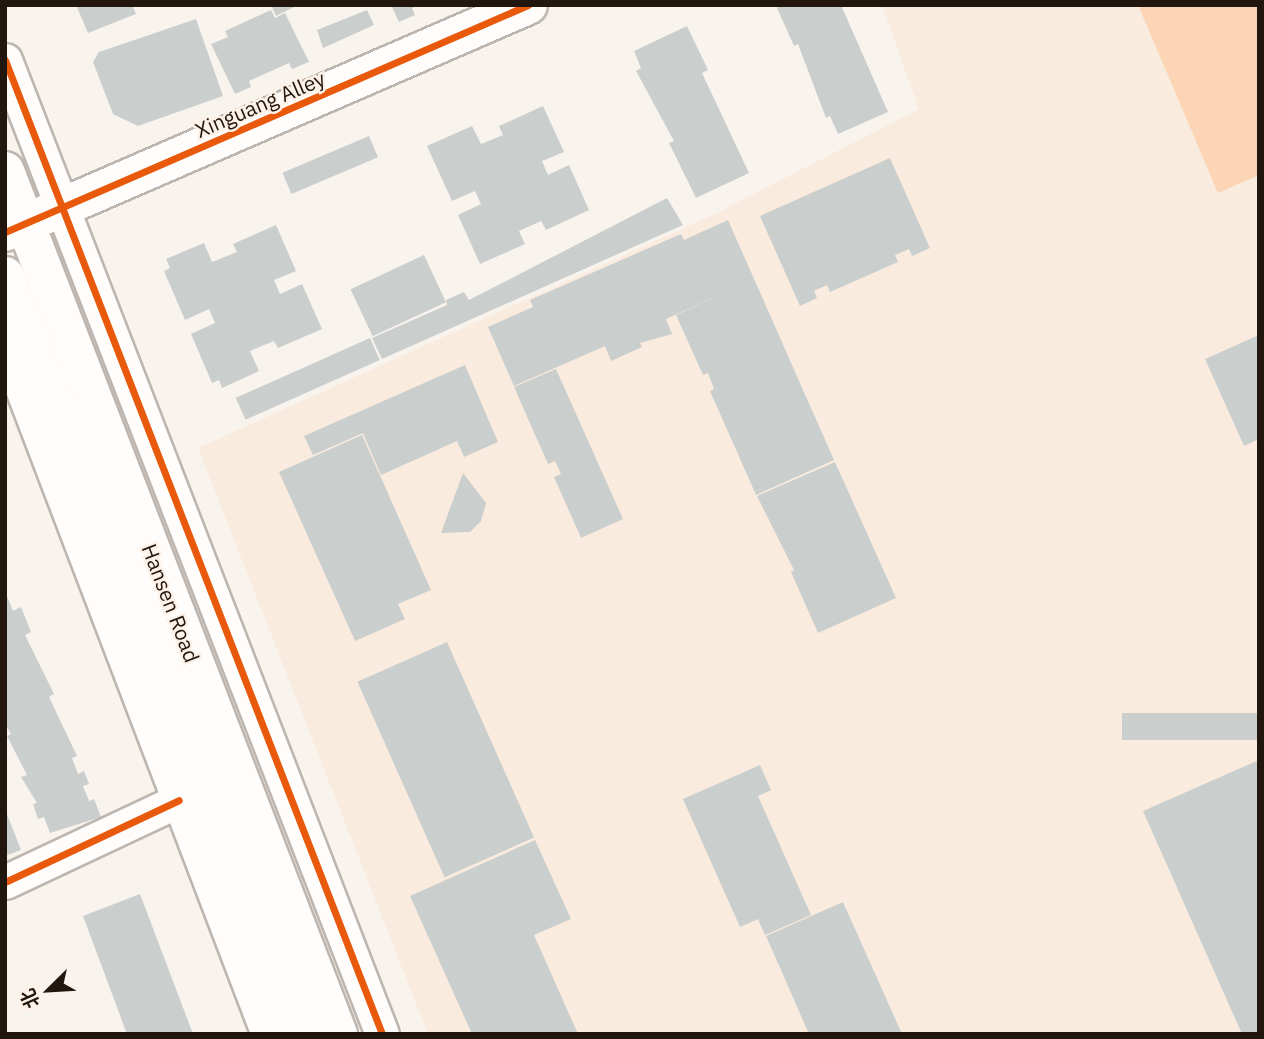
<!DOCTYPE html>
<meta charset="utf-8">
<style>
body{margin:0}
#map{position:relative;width:1264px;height:1039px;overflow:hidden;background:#f9f3ed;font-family:"IBM Plex Sans","Noto Sans SC",sans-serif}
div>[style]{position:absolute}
.built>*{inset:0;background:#faebdf}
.green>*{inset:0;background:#fbd5b5}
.building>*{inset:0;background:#cacfce;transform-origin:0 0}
.roads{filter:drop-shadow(2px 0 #bdb5af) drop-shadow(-2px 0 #bdb5af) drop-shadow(0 2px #bdb5af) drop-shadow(0 -2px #bdb5af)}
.street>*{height:33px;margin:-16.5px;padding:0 16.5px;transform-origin:16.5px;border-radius:16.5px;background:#fefdfc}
.secondary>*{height:38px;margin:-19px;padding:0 19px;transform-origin:19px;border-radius:19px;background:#fefdfc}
.cycleway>*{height:7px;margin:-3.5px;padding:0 3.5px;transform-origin:3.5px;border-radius:3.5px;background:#e8590c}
span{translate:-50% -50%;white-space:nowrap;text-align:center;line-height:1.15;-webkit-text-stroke:5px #fef2e8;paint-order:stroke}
.street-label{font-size:21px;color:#21170f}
.frame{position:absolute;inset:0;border:7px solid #21170f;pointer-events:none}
.north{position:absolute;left:14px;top:955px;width:70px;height:70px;-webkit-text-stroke:5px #fef2e8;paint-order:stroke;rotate:246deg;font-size:19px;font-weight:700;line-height:28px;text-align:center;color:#21170f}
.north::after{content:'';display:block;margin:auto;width:24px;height:32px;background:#21170f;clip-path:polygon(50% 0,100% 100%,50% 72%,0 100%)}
</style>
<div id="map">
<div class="built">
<i style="clip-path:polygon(882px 5px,1259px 5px,1259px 1034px,428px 1034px,198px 448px,715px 214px,919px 109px)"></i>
</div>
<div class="green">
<i style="clip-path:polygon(1138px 5px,1259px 5px,1259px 175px,1218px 193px)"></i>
</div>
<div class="building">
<i style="clip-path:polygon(76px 5px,132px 5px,136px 14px,88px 33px)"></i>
<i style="clip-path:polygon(271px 5px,298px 5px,276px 16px)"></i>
<i style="clip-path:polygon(391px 5px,419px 5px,412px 8px,415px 15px,399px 22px)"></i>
<i style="clip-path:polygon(780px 5px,841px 5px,888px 112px,838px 134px,830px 116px,826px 118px,798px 44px,794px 46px,777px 8px)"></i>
<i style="clip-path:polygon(271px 10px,275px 18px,285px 13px,309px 62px,292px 69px,289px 63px,249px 81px,251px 87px,235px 94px,211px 44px,228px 37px,225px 31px)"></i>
<i style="clip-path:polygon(367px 10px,374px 25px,323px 48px,317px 30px)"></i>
<i style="clip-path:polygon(196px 19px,223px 96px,138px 126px,113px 114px,93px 62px,99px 52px)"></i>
<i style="clip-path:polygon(687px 26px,708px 70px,702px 73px,749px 173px,696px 198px,669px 143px,674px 141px,636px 71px,641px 68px,634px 51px)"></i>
<i style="clip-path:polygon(543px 106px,564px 152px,542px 161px,548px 175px,569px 165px,589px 210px,546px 230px,541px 221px,519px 231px,525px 244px,480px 264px,458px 215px,481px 204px,475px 191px,452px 201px,427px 146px,472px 126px,481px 144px,503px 135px,499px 126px)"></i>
<i style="left:369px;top:136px;width:23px;height:94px;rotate:67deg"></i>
<i style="clip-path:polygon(890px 158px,930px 248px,912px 256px,909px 249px,895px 255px,898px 262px,830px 292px,827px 285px,814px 291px,817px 298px,800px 306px,760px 216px)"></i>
<i style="clip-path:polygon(667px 198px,683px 225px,382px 359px,372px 338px,447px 305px,446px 300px,464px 292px,469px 300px)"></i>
<i style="clip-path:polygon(728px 220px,834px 460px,756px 495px,710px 391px,714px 389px,708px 373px,703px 375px,676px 315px,735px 288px,666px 319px,672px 334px,640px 343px,642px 347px,611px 361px,605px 346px,514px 386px,488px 327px,533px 307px,530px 300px,681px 234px,684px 240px)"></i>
<i style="clip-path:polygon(276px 225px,296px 271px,274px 280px,280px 294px,302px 284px,322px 329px,278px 348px,274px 341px,250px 351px,259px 371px,222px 388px,219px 380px,212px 383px,191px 334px,215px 323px,209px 309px,185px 320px,164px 271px,170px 268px,166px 259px,204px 243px,212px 262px,237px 252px,233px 244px)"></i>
<i style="left:424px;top:255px;width:52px;height:81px;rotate:65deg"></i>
<i style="clip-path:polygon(1259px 335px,1259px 439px,1244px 446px,1205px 359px)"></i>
<i style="left:370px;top:338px;width:24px;height:147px;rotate:66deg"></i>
<i style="clip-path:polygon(465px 365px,498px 442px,464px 457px,457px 441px,381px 475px,363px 433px,313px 455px,304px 436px)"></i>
<i style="clip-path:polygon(556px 369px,623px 519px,581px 538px,554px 477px,561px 474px,555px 461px,548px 464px,514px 387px)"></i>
<i style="clip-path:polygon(362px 435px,431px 590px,398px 604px,405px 619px,355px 641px,279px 472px)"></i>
<i style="clip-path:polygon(835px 462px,896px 598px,818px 633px,791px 572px,794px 570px,757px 496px)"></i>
<i style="clip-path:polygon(463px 473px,486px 503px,481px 521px,470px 532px,441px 533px)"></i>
<i style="clip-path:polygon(5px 591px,13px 611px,21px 607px,31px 632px,25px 635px,54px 694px,49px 697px,77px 756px,72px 758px,78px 774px,84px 771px,89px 784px,83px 786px,89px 801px,94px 799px,101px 817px,50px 833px,44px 817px,38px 819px,33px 804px,37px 803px,21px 777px,27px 775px,7px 736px,11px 734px,5px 723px)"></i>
<i style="left:447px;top:642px;width:214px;height:98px;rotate:66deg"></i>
<i style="left:1259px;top:713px;width:27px;height:137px;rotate:90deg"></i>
<i style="clip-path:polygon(1259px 760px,1259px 1034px,1242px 1034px,1143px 811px)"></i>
<i style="clip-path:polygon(760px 765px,771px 790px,758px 796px,811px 915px,765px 935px,758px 919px,740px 927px,683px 799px)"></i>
<i style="clip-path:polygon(5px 809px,21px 850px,5px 856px)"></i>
<i style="clip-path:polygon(535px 840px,571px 919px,534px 935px,578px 1034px,472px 1034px,410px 896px)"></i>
<i style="clip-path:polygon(140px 894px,193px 1034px,127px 1034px,83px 916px)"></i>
<i style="clip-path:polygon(843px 902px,902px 1034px,809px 1034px,766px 936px)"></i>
</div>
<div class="roads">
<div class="street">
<i style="left:5px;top:60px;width:1044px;rotate:68.84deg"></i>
<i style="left:5px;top:344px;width:738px;rotate:69.14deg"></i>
<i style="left:5px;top:882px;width:192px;rotate:-25.2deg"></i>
</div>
<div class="secondary">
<i style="left:5px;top:171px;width:925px;rotate:68.9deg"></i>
<i style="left:5px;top:232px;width:570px;rotate:-23.46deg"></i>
<i style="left:5px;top:276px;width:813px;rotate:68.8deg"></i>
</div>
</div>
<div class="cycleway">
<i style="left:5px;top:60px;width:1044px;rotate:68.84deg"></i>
<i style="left:5px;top:232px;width:570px;rotate:-23.46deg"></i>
<i style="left:5px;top:882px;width:192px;rotate:-25.2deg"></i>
</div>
<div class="street-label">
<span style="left:260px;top:104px;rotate:-23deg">Xinguang Alley</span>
<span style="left:171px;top:603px;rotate:69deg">Hansen Road</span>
</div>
<div class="frame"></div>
<div class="north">北</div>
</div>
